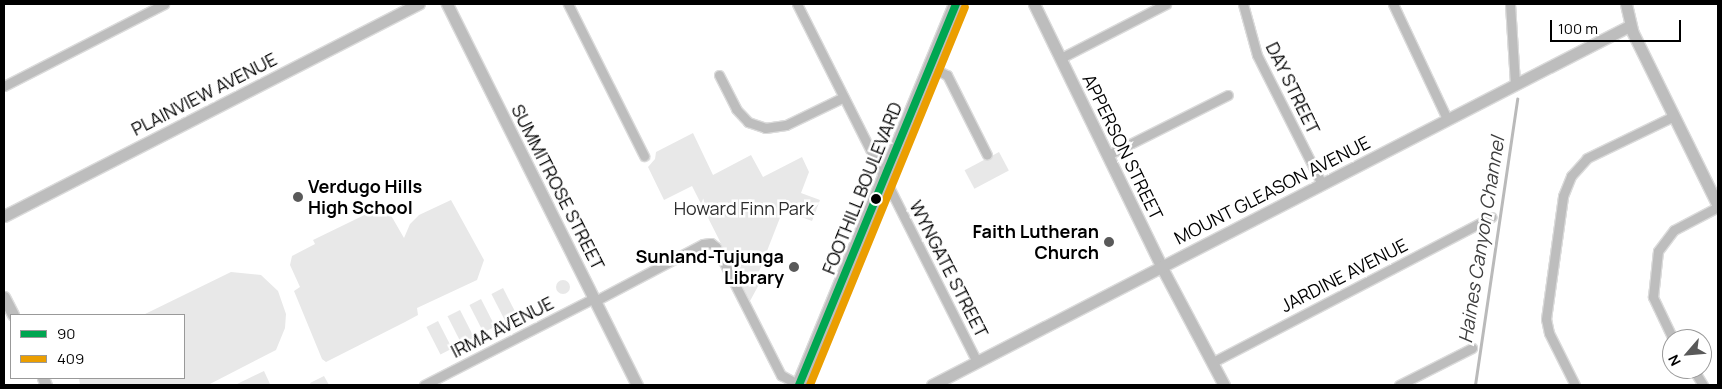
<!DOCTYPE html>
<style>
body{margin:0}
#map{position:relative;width:1722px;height:389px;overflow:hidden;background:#fff;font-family:Manrope,sans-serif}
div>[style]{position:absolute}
.green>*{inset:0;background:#e8e8e8;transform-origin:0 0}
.round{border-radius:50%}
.stream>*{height:2.5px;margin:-1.25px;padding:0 1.25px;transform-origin:1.25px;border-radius:1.25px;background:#bababa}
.roads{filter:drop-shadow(1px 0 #dbdbdb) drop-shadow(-1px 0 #dbdbdb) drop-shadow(0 1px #dbdbdb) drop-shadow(0 -1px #dbdbdb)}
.minor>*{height:9px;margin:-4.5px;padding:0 4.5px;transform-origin:4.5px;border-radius:4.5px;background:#bdbdbd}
.tertiary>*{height:11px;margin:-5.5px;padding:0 5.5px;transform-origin:5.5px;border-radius:5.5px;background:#bdbdbd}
.primary>*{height:15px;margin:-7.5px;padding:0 7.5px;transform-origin:7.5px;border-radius:7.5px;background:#bdbdbd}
.bus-1>*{height:8px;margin:-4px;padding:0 4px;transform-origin:4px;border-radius:4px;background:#00a651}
.bus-2>*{height:8px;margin:-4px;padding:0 4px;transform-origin:4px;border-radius:4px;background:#eb9e00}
.dots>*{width:14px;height:14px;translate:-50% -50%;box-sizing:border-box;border:2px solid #fff;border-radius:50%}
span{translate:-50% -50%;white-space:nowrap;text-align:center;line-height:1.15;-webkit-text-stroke:5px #fff;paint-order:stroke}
.street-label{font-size:18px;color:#000}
.poi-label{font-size:18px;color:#000;font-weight:700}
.left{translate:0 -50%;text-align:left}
.right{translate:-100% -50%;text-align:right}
.park-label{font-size:18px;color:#2d2d2d}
.water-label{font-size:19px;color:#3e3e3e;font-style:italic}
.frame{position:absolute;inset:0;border:5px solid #000;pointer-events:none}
.legend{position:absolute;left:10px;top:314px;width:175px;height:65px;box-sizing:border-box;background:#fff;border:1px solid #999;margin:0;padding:6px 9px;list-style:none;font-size:15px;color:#000}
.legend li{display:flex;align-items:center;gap:10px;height:25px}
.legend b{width:25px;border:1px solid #999}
.north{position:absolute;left:1662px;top:329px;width:50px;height:50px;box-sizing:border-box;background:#fff;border:1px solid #999;border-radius:50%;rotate:243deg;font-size:14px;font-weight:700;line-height:20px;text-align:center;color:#000}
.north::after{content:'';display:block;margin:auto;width:18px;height:22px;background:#595959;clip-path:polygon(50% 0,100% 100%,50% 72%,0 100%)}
.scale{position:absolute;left:1550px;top:20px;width:131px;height:22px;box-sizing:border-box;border:2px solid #000;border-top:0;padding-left:6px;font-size:15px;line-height:18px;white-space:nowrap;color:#000;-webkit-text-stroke:4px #fff;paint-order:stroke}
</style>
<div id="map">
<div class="green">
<i style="clip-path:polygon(693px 133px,713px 175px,751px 155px,763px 177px,802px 157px,809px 172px,801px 193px,820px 200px,812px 221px,783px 210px,758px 274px,763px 277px,750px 301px,692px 186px,664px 200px,648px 167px,655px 159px,656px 152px)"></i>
<i style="left:999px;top:152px;width:21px;height:39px;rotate:62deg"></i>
<i style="clip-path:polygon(451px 200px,484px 260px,477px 280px,417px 308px,418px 315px,405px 322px,326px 362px,322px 359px,294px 291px,300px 287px,290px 265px,292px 256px,315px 244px,313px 240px,385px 205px,404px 238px,410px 224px,419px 215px)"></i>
<i style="clip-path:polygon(231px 272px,261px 275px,278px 291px,286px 314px,285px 328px,276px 350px,208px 385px,80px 385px,79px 378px,184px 378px,184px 315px,143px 315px)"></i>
<i class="round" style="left:556px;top:280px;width:14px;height:14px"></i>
<i style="left:503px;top:288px;width:31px;height:13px;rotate:63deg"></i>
<i style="left:481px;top:299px;width:31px;height:13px;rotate:63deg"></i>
<i style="left:460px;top:310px;width:31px;height:14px;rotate:63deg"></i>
<i style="left:438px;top:321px;width:31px;height:13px;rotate:63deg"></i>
<i style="clip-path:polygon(264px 371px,270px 384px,266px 385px,235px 385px)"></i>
<i style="clip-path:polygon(324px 376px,329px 385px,311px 385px,310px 383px)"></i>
</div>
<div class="stream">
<i style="left:1475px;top:385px;width:289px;rotate:-81.6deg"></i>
</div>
<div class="roads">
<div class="minor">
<i style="left:568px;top:4px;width:170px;rotate:63.4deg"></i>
<i style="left:797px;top:4px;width:401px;rotate:63.3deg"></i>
<i style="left:1243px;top:4px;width:53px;rotate:74.6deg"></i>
<i style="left:1257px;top:55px;width:144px;rotate:63.3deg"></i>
<i style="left:1393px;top:4px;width:127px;rotate:64.8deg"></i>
<i style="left:1510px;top:4px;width:80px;rotate:86.4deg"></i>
<i style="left:1061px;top:58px;width:118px;rotate:-27.2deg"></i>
<i style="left:931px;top:67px;width:18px;rotate:27deg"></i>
<i style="left:947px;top:75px;width:89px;rotate:63.4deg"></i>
<i style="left:719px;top:75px;width:38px;rotate:63deg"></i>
<i style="left:736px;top:109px;width:18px;rotate:47deg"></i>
<i style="left:748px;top:122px;width:18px;rotate:19deg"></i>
<i style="left:765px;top:128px;width:21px;rotate:-8deg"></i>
<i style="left:786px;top:125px;width:64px;rotate:-25.8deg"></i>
<i style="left:4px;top:86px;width:180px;rotate:-27.1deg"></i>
<i style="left:1108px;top:155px;width:134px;rotate:-26.6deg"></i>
<i style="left:595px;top:301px;width:122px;rotate:-27.8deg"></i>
<i style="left:703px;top:244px;width:8px;rotate:-7deg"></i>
<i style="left:711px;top:243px;width:6px;rotate:39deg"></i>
<i style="left:716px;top:247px;width:144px;rotate:63.1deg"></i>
<i style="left:781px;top:375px;width:21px;rotate:29deg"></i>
<i style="left:1673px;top:339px;width:47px;rotate:-115.5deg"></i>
<i style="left:1653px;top:297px;width:46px;rotate:-83.8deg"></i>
<i style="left:1658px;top:251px;width:26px;rotate:-53deg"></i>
<i style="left:1674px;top:230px;width:50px;rotate:-27.6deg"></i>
<i style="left:1213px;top:362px;width:314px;rotate:-27.5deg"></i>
<i style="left:1693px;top:369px;width:19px;rotate:58deg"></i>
<i style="left:424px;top:385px;width:191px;rotate:-27.1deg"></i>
<i style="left:1399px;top:385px;width:82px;rotate:-26.9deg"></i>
<i style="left:1575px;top:385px;width:58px;rotate:-116.6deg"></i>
<i style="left:1549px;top:333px;width:14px;rotate:-102deg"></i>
<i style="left:1546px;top:319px;width:124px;rotate:-82.1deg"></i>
<i style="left:1563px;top:196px;width:22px;rotate:-68deg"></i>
<i style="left:1571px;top:176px;width:24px;rotate:-48deg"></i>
<i style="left:1587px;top:158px;width:97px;rotate:-25.8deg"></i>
</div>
<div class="tertiary">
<i style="left:447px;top:4px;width:426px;rotate:63.5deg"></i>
<i style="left:1034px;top:4px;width:291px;rotate:64.1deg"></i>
<i style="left:1161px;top:266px;width:135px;rotate:62.1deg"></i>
<i style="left:1626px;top:4px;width:28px;rotate:77deg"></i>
<i style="left:1632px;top:31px;width:195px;rotate:63.8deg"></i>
<i style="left:4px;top:216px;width:466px;rotate:-27.1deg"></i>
<i style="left:4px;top:297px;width:20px;rotate:63deg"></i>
<i style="left:43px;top:378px;width:8px;rotate:67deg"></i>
<i style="left:932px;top:385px;width:784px;rotate:-27.25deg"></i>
</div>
<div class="primary">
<i style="left:799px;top:385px;width:412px;rotate:-67.6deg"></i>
</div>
</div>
<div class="bus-1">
<i style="left:799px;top:385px;width:412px;rotate:-67.6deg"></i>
</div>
<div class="bus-2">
<i style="left:810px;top:385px;width:408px;rotate:-67.7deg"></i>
</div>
<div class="dots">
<i style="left:298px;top:197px;background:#595959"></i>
<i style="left:876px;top:199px;background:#000"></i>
<i style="left:1109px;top:242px;background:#595959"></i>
<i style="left:794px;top:267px;background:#595959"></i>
</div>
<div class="street-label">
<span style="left:1293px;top:88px;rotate:64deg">DAY STREET</span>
<span style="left:204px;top:94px;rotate:-27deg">PLAINVIEW AVENUE</span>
<span style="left:1123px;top:147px;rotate:64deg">APPERSON STREET</span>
<span style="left:558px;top:187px;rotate:63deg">SUMMITROSE STREET</span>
<span style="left:862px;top:188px;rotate:-68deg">FOOTHILL BOULEVARD</span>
<span style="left:1272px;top:190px;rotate:-27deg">MOUNT GLEASON AVENUE</span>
<span style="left:949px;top:269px;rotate:63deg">WYNGATE STREET</span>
<span style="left:1344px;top:275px;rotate:-27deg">JARDINE AVENUE</span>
<span style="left:502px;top:327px;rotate:-27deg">IRMA AVENUE</span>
</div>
<div class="poi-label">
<span class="left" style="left:308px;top:197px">Verdugo Hills<br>High School</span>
<span class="right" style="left:1099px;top:242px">Faith Lutheran<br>Church</span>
<span class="right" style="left:784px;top:267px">Sunland-Tujunga<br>Library</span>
</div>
<div class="park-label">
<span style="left:744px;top:208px">Howard Finn Park</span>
</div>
<div class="water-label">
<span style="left:1482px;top:240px;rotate:-81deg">Haines Canyon Channel</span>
</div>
<div class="frame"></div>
<ul class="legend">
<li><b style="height:6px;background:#00a651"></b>90</li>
<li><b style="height:6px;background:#eb9e00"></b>409</li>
</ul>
<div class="north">N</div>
<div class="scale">100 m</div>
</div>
